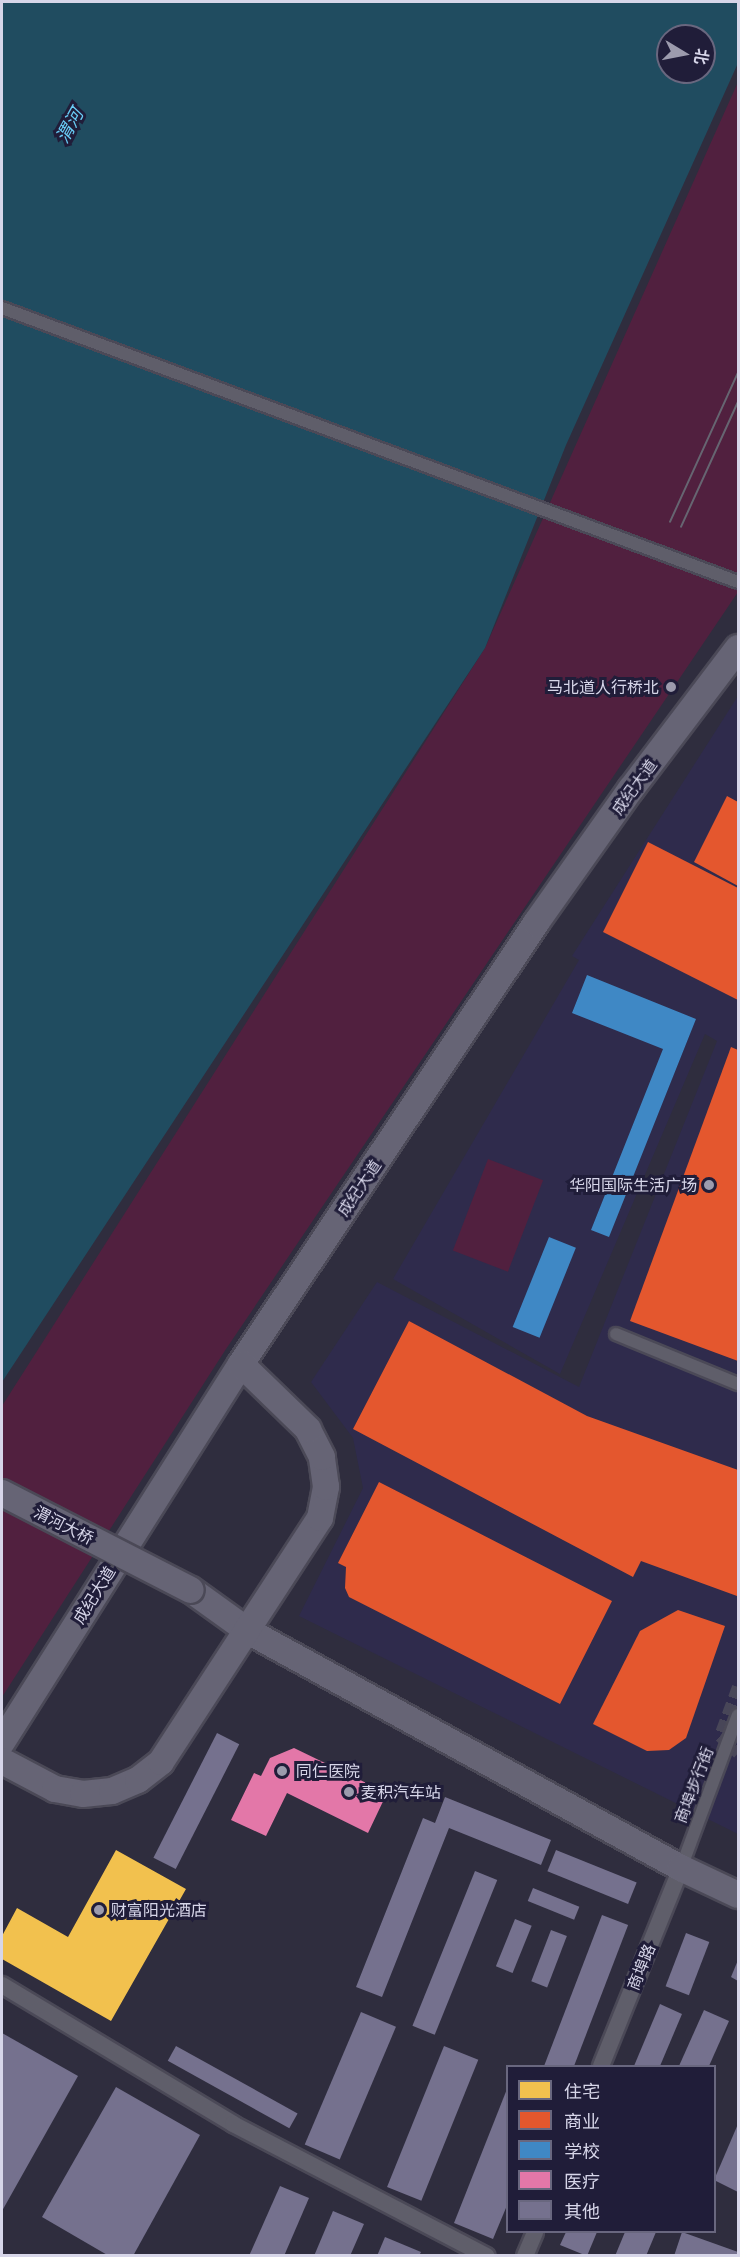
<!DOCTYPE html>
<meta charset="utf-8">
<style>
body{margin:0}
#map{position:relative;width:740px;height:2257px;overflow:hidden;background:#2f2d3e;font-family:"Archivo Narrow","Noto Sans SC",sans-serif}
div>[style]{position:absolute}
.built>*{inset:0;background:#2f2b4c}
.green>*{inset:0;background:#51203f;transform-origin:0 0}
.water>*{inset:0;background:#204c60}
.homes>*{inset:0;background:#f2c14e}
.shops>*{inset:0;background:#e4572e}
.schools>*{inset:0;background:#3f88c5;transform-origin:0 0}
.health>*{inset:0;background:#e377a8}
.building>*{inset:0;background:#75718e;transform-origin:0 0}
.pedestrian-tunnel>*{height:12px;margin-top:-6px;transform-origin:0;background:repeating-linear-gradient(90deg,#484658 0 12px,transparent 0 18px)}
.roads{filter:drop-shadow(2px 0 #4b4957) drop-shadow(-2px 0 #4b4957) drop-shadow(0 2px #4b4957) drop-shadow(0 -2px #4b4957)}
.pedestrian>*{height:12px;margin:-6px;padding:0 6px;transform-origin:6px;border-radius:6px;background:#5f5e6a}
.minor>*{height:16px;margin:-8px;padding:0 8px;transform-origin:8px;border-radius:8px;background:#5f5e6a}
.primary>*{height:26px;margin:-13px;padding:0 13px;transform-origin:13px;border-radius:13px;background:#666475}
.tram>*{height:1.5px;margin:-0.75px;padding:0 0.75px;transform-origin:0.75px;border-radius:0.75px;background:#666571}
.bridges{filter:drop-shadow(2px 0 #4b4957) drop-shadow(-2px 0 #4b4957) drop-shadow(0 2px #4b4957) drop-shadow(0 -2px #4b4957)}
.primary-bridge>*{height:26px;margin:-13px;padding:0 13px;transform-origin:13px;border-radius:13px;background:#666475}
.dots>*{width:16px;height:16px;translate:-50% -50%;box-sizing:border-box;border:3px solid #201d39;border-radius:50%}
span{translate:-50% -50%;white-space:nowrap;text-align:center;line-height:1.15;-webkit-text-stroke:6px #201d39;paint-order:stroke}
.poi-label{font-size:16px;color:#d7d6e9}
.right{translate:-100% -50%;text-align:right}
.left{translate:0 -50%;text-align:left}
.street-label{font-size:16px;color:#d7d6e9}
.water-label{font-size:18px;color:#69cdf6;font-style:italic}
.frame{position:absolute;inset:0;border:3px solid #d7d6e9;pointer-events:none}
.legend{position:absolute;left:506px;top:2065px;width:210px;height:168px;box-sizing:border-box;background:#201d39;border:2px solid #69677f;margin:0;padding:8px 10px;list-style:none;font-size:18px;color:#d7d6e9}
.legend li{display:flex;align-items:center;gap:12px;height:30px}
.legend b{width:30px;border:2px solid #69677f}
.north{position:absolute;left:656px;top:24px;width:60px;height:60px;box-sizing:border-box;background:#201d39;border:2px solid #69677f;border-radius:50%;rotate:100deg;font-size:16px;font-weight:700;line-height:24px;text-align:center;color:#d7d6e9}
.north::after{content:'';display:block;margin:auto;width:21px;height:27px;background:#9c9bad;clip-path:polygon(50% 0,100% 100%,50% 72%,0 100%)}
</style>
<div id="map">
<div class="built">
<i style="clip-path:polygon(738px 696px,738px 1834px,299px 1616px,363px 1488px,353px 1438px,311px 1382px,377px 1282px,579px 1387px,717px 1041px,705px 1034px,560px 1374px,393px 1279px,579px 960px,572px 956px)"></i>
</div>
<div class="green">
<i style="clip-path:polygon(738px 82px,738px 592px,226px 1349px,2px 1697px,2px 1406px,485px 648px)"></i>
<i style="left:488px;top:1159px;width:59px;height:98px;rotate:21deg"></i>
</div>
<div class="water">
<i style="clip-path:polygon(evenodd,2px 2px,738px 2px,738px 63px,566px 445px,485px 648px,2px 1382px,2px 2px,668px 36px,704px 36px,704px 72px,668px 72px,668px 36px)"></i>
</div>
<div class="homes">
<i style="clip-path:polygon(116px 1850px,186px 1889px,111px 2021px,2px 1959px,2px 1936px,17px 1908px,68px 1937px)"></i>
</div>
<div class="shops">
<i style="clip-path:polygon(727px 796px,738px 802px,738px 886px,694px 862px)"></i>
<i style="clip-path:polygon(648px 842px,738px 888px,738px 1000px,603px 932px)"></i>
<i style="clip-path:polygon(731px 1047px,738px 1050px,738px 1361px,630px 1321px)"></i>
<i style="clip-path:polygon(409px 1321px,587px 1416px,738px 1470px,737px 1596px,641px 1561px,633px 1577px,353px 1429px)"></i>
<i style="clip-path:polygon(379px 1482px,612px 1601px,560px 1704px,349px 1597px,345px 1588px,346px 1567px,338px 1563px)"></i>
<i style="clip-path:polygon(678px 1610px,725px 1626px,686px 1738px,669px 1750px,647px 1751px,593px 1724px,640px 1631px)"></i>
</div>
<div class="schools">
<i style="clip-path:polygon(587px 975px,696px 1019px,609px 1237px,591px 1230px,663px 1049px,572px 1013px)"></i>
<i style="left:549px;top:1237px;width:29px;height:97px;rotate:22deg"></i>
</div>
<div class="health">
<i style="clip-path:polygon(294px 1748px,387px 1793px,368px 1833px,287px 1793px,266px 1836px,231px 1820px,254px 1773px,261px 1776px,270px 1758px)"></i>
</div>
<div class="building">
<i style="left:217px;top:1733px;width:25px;height:140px;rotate:27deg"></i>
<i style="clip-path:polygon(445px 1797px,551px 1840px,541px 1865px,449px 1828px,382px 1997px,356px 1987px,423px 1818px,435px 1823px)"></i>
<i style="left:556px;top:1850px;width:87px;height:23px;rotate:22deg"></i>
<i style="left:475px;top:1871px;width:24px;height:167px;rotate:22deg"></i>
<i style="left:533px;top:1888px;width:50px;height:14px;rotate:22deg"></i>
<i style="left:602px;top:1915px;width:28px;height:163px;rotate:21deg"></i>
<i style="left:515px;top:1919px;width:18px;height:51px;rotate:22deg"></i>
<i style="left:551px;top:1930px;width:17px;height:55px;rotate:21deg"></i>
<i style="left:686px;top:1933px;width:25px;height:57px;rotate:21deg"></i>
<i style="clip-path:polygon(738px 1960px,738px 1981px,731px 1977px)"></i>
<i style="clip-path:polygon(660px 2004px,682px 2014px,660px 2066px,634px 2066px)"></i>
<i style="clip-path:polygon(704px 2010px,729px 2021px,709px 2066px,679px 2066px)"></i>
<i style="left:361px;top:2012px;width:38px;height:144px;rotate:23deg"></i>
<i style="clip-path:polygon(2px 2033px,78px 2076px,2px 2211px)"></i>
<i style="left:176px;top:2046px;width:139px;height:17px;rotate:29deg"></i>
<i style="left:444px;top:2046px;width:37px;height:152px;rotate:22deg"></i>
<i style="clip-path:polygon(116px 2087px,200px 2135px,133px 2256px,109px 2256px,42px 2217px)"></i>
<i style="clip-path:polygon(507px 2089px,508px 2203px,493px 2239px,454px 2223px)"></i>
<i style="clip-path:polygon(738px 2124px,738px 2192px,714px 2180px)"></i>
<i style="clip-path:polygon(280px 2186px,309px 2198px,284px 2256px,249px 2256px)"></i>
<i style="clip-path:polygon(333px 2211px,364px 2224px,350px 2256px,314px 2256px)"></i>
<i style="clip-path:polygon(566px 2232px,597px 2232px,587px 2256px,560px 2245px)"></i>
<i style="clip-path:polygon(625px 2232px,656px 2232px,646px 2256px,615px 2256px)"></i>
<i style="clip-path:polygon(682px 2232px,738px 2252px,738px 2256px,674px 2256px)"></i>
<i style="clip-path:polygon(385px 2237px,421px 2252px,419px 2256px,377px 2256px)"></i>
</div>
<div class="pedestrian-tunnel">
<i style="left:738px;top:1687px;width:52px;rotate:110.2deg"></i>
<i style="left:720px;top:1736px;width:25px;rotate:43deg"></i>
</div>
<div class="roads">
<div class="pedestrian">
<i style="left:2px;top:308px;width:785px;rotate:20.42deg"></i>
<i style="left:616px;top:1334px;width:132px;rotate:22.3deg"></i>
<i style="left:681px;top:1868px;width:163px;rotate:-69.6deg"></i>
</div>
<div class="minor">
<i style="left:2px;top:1985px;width:270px;rotate:31deg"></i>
<i style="left:233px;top:2124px;width:286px;rotate:27.5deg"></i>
<i style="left:601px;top:2066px;width:214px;rotate:-68deg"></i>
<i style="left:525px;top:2256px;width:26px;rotate:-67deg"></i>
</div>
<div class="primary">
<i style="left:191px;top:1590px;width:70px;rotate:35.7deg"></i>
<i style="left:248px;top:1631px;width:494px;rotate:28.7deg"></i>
<i style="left:681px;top:1868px;width:63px;rotate:25.3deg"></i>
<i style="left:2px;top:1742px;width:447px;rotate:-57.7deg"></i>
<i style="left:241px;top:1364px;width:531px;rotate:-56.22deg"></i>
<i style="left:536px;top:923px;width:164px;rotate:-54.7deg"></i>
<i style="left:631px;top:789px;width:177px;rotate:-52.8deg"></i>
<i style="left:2px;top:1761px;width:60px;rotate:27.8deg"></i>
<i style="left:55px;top:1789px;width:28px;rotate:10deg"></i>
<i style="left:83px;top:1794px;width:29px;rotate:-6deg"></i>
<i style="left:112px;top:1791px;width:28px;rotate:-23deg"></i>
<i style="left:138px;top:1780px;width:29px;rotate:-38deg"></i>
<i style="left:161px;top:1762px;width:291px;rotate:-56.9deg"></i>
<i style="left:320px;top:1518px;width:32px;rotate:-79deg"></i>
<i style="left:326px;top:1487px;width:30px;rotate:-98deg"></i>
<i style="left:322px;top:1457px;width:31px;rotate:-117deg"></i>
<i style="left:308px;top:1429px;width:93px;rotate:-135.9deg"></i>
</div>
</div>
<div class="tram">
<i style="left:670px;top:522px;width:164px;rotate:-65.5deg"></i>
<i style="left:681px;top:527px;width:137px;rotate:-65.5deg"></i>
</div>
<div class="bridges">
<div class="primary-bridge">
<i style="left:2px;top:1493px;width:212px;rotate:27.2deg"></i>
</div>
</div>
<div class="dots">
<i style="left:671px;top:687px;background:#9c9bad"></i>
<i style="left:709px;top:1185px;background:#9c9bad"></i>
<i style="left:282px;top:1771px;background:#9c9bad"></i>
<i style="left:349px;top:1792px;background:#9c9bad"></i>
<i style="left:99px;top:1910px;background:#9c9bad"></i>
</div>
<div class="poi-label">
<span class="right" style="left:659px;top:687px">马北道人行桥北</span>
<span class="right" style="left:697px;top:1185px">华阳国际生活广场</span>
<span class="left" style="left:296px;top:1771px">同仁医院</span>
<span class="left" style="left:361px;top:1792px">麦积汽车站</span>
<span class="left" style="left:111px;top:1910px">财富阳光酒店</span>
</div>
<div class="street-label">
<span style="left:634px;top:787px;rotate:-54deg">成纪大道</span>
<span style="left:359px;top:1188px;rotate:-56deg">成纪大道</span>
<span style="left:64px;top:1525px;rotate:27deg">渭河大桥</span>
<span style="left:94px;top:1595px;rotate:-58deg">成纪大道</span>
<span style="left:694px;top:1785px;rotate:-69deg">商埠步行街</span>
<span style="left:641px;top:1967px;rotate:-68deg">商埠路</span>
</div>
<div class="water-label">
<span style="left:70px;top:126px;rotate:-61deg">渭河</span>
</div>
<div class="frame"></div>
<ul class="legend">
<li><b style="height:16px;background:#f2c14e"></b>住宅</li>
<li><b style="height:16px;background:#e4572e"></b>商业</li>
<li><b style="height:16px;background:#3f88c5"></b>学校</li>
<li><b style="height:16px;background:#e377a8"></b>医疗</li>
<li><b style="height:16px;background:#75718e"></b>其他</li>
</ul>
<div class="north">北</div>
</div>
